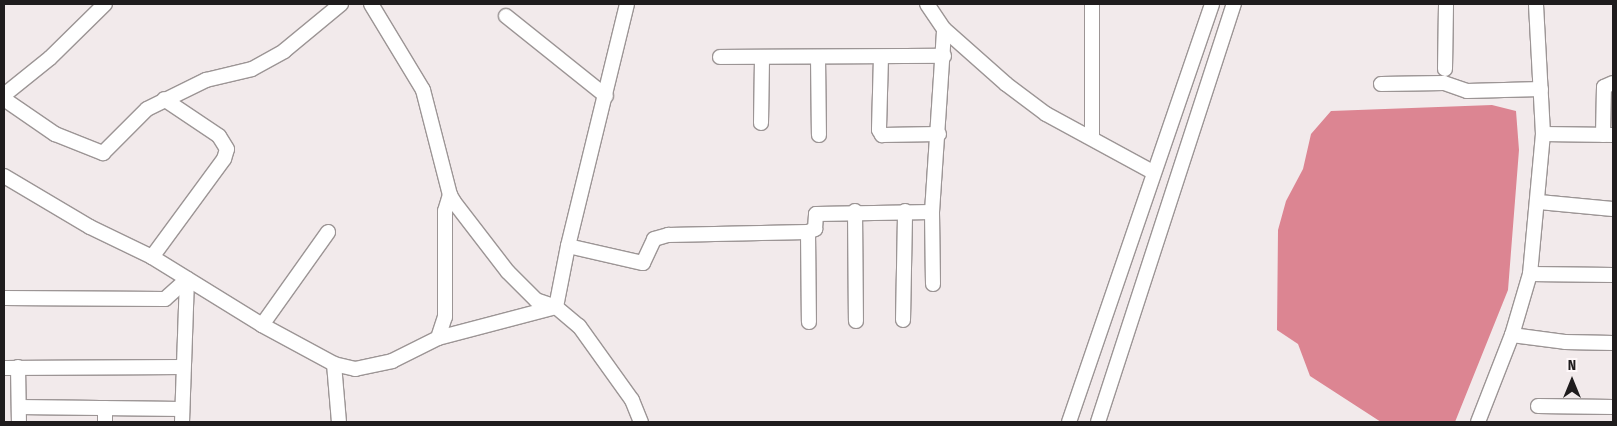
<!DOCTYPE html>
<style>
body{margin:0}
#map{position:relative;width:1617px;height:426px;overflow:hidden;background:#f2eaeb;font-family:"Fira Sans Condensed",sans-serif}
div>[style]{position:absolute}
.water>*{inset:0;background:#dc8592}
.roads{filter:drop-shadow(1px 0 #9c9595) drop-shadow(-1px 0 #9c9595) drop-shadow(0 1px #9c9595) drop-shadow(0 -1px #9c9595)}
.minor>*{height:14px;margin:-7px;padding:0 7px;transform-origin:7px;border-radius:7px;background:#fff}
span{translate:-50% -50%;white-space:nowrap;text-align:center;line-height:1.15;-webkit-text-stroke:4.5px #fff8f9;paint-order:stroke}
.frame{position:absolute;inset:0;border:5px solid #1f1c1d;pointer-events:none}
.north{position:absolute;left:1547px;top:356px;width:50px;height:50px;-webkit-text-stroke:4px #fff8f9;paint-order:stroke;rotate:0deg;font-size:14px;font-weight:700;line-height:20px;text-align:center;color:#1f1c1d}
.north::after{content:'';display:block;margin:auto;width:18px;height:22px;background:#1f1c1d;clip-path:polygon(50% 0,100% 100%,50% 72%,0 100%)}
</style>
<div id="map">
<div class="water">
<i style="clip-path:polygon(1492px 105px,1516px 111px,1519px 150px,1508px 290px,1455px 422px,1381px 422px,1310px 376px,1298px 344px,1277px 330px,1278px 230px,1286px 201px,1303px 169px,1311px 134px,1331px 111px)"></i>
</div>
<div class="roads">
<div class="minor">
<i style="left:371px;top:4px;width:100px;rotate:58.8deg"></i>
<i style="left:423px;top:90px;width:108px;rotate:75.6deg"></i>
<i style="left:450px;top:195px;width:8px;rotate:60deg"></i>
<i style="left:454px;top:202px;width:88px;rotate:52.4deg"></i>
<i style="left:508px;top:272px;width:40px;rotate:45deg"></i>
<i style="left:536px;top:300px;width:21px;rotate:19deg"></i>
<i style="left:556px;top:307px;width:30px;rotate:40deg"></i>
<i style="left:579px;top:326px;width:91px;rotate:54.4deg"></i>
<i style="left:632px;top:400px;width:24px;rotate:68deg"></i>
<i style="left:927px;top:4px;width:30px;rotate:56deg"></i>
<i style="left:944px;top:29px;width:83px;rotate:41.6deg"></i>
<i style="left:1006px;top:84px;width:50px;rotate:36.9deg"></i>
<i style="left:1046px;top:114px;width:122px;rotate:28.5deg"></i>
<i style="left:1092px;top:4px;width:134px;rotate:90deg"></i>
<i style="left:506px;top:16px;width:128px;rotate:38.7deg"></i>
<i style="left:720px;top:57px;width:224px;rotate:-0.3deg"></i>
<i style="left:818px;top:57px;width:78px;rotate:89.3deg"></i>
<i style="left:881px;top:57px;width:73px;rotate:91.6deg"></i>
<i style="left:879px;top:130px;width:6px;rotate:59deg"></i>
<i style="left:882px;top:135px;width:57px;rotate:-1deg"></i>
<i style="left:1445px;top:69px;width:65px;rotate:-89.1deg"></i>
<i style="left:1381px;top:84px;width:63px;rotate:-0.9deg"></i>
<i style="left:1444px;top:83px;width:24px;rotate:19deg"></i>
<i style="left:1467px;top:91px;width:74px;rotate:-1.5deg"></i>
<i style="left:4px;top:95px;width:59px;rotate:-38.8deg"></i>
<i style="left:50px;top:58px;width:77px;rotate:-44.5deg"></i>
<i style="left:4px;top:99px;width:62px;rotate:34.5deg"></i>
<i style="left:55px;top:134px;width:52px;rotate:21.6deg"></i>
<i style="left:103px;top:153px;width:62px;rotate:-45deg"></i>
<i style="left:147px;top:109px;width:66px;rotate:-26.2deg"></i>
<i style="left:206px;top:80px;width:47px;rotate:-13.4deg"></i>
<i style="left:252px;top:69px;width:37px;rotate:-29deg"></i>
<i style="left:284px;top:51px;width:74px;rotate:-39.5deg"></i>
<i style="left:761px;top:123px;width:66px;rotate:-89.1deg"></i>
<i style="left:1543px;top:134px;width:70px;rotate:0.8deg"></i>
<i style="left:1603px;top:135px;width:48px;rotate:-88.8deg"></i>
<i style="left:1604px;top:87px;width:10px;rotate:-24deg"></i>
<i style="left:4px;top:176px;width:100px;rotate:30.7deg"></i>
<i style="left:90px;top:227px;width:69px;rotate:25.8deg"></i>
<i style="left:152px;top:257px;width:129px;rotate:31.7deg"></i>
<i style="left:262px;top:325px;width:82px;rotate:28.4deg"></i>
<i style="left:334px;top:364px;width:22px;rotate:13deg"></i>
<i style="left:355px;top:369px;width:38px;rotate:-12deg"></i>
<i style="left:392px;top:361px;width:51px;rotate:-26.6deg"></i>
<i style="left:438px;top:338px;width:122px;rotate:-14.7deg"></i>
<i style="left:556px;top:307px;width:62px;rotate:-78.9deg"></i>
<i style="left:568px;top:246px;width:249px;rotate:-76.3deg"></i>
<i style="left:1539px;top:202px;width:74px;rotate:5.4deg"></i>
<i style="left:855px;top:211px;width:110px;rotate:89.5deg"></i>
<i style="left:808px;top:232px;width:90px;rotate:89.4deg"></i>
<i style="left:568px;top:246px;width:77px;rotate:12.8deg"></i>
<i style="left:643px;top:263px;width:26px;rotate:-65deg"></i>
<i style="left:654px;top:239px;width:15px;rotate:-16deg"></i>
<i style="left:668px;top:235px;width:140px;rotate:-1.2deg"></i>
<i style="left:808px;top:232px;width:8px;rotate:-23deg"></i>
<i style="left:815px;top:229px;width:15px;rotate:-86deg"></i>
<i style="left:816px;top:214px;width:116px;rotate:-1deg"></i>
<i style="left:152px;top:257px;width:122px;rotate:-53.7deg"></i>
<i style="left:224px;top:159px;width:10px;rotate:-73deg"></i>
<i style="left:227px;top:149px;width:15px;rotate:-122deg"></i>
<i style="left:219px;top:136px;width:66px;rotate:-146.1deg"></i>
<i style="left:1530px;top:274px;width:83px;rotate:0.7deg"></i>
<i style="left:933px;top:284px;width:72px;rotate:-90.8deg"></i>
<i style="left:932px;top:212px;width:183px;rotate:-86.2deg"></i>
<i style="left:4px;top:298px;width:161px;rotate:0.4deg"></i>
<i style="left:165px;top:299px;width:30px;rotate:-42deg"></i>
<i style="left:903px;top:320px;width:109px;rotate:-88.9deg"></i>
<i style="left:262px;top:325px;width:114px;rotate:-54.6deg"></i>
<i style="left:1512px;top:335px;width:53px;rotate:7.5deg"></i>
<i style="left:1565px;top:342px;width:48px;rotate:1.2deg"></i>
<i style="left:438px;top:338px;width:22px;rotate:-72deg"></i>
<i style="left:445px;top:317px;width:106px;rotate:-90deg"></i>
<i style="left:445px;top:211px;width:17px;rotate:-73deg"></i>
<i style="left:334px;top:364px;width:58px;rotate:85.1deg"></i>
<i style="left:18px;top:367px;width:55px;rotate:89deg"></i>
<i style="left:4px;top:368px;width:179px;rotate:-0.3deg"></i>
<i style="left:1538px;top:406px;width:75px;rotate:0.8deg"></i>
<i style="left:19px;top:407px;width:163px;rotate:0.7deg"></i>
<i style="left:105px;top:408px;width:14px;rotate:90deg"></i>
<i style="left:182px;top:422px;width:143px;rotate:-88deg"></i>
<i style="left:1069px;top:422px;width:442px;rotate:-71.1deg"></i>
<i style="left:1098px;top:422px;width:440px;rotate:-72deg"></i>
<i style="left:1478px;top:422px;width:93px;rotate:-68.7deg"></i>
<i style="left:1512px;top:335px;width:64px;rotate:-73.6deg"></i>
<i style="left:1530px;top:274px;width:141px;rotate:-84.7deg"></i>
<i style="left:1543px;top:134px;width:130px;rotate:-93.1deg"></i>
</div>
</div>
<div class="frame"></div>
<div class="north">N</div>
</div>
